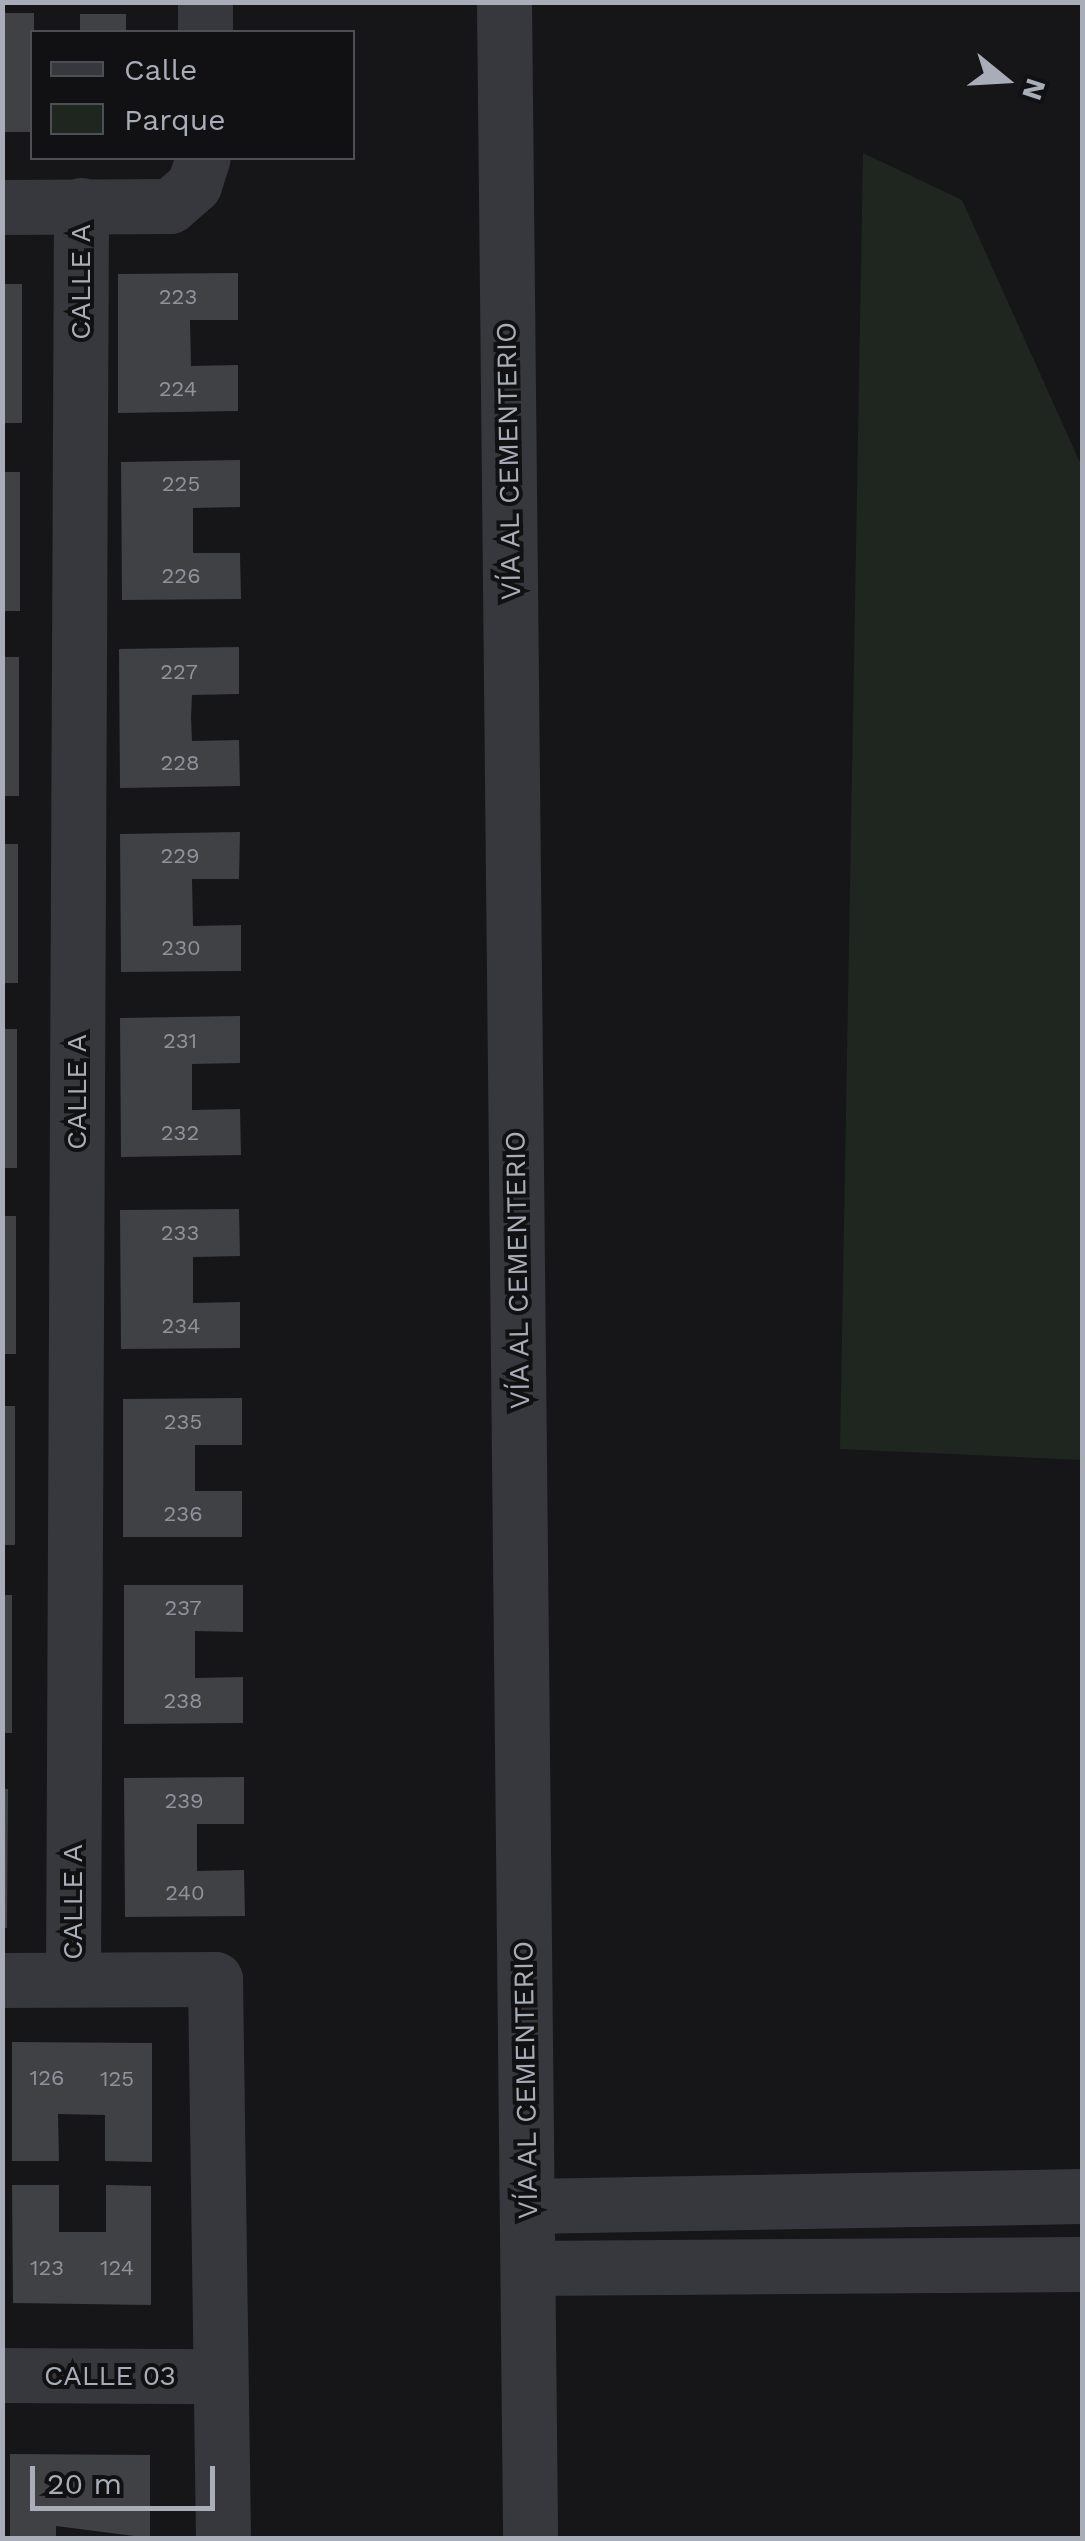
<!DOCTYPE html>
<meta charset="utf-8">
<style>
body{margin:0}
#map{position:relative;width:1085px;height:2541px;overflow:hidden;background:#161618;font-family:"Work Sans",sans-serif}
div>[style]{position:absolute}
.green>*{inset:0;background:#1e261f}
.building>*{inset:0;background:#404145;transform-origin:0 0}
.minor>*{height:55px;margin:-27.5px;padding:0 27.5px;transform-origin:27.5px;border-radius:27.5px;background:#37383d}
span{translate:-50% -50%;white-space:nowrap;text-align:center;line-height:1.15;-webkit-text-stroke:8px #111113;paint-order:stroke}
.number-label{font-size:22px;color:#8e929b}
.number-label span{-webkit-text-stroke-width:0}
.street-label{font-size:28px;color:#a8adb8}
.frame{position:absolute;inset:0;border:5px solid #a8adb8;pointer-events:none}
.legend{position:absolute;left:30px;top:30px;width:325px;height:130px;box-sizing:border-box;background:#111113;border:2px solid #4d4f55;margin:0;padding:12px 18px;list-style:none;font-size:30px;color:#a8adb8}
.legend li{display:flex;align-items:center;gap:20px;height:50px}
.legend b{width:50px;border:2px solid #4d4f55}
.north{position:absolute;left:955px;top:30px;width:100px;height:100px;-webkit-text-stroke:8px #111113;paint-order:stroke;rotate:108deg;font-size:28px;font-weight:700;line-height:40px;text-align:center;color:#a8adb8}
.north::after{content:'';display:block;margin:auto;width:35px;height:45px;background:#a8adb8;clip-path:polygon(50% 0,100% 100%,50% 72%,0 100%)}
.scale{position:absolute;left:30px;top:2466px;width:185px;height:45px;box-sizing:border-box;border:5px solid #a8adb8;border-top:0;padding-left:12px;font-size:30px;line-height:35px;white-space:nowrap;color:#a8adb8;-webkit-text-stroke:8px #111113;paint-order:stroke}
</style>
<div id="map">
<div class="green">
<i style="clip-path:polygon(863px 153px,962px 200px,1082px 467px,1082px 1460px,840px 1449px)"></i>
</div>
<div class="building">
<i style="left:2px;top:13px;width:32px;height:119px"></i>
<i style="left:80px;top:14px;width:46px;height:18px"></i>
<i style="clip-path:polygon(238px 273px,238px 320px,190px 320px,191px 366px,238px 365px,238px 411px,118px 413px,118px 274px)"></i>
<i style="left:2px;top:284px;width:20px;height:139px"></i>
<i style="clip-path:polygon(240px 460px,240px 507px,193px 508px,193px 553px,240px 553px,241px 599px,122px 600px,121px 462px)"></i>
<i style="left:2px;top:472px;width:18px;height:139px"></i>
<i style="clip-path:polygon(239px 647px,239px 694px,192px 695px,191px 717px,192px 741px,239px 740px,240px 786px,120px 788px,119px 649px)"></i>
<i style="left:2px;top:657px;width:17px;height:139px"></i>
<i style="clip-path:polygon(240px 832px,239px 879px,192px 879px,193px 926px,241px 925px,241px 971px,121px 972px,120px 834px)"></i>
<i style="left:2px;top:844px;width:16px;height:139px"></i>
<i style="clip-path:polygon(240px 1016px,240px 1063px,192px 1064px,192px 1110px,240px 1109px,241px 1155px,121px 1157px,120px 1018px)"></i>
<i style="left:2px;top:1029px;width:15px;height:139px"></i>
<i style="clip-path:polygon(239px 1209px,240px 1256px,193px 1257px,193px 1303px,240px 1302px,240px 1348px,121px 1349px,120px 1210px)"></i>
<i style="left:2px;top:1216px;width:14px;height:138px"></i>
<i style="clip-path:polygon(242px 1398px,242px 1445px,195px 1445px,195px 1491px,242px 1491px,242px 1537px,123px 1537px,123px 1399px)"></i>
<i style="left:2px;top:1406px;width:13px;height:139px"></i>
<i style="clip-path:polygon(124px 1585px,243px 1585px,243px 1632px,195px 1631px,195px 1678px,243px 1677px,243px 1723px,124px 1724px)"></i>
<i style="left:2px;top:1595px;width:10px;height:138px"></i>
<i style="clip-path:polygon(244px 1777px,244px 1824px,197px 1824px,197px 1871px,244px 1870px,245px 1916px,125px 1917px,124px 1778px)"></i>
<i style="clip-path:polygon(2px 1789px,8px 1789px,7px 1928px,2px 1928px)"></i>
<i style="clip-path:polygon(12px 2042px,152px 2043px,152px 2162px,105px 2161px,105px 2115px,58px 2114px,59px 2161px,12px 2161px)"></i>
<i style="clip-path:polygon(12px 2185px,59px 2185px,59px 2232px,106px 2232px,106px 2185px,151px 2186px,151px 2305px,13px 2303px)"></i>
<i style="clip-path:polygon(10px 2454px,150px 2455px,150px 2538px,56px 2526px,56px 2538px,10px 2538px)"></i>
</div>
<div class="minor">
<i style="left:205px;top:2px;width:30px;rotate:90deg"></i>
<i style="left:504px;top:2px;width:2536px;rotate:89.41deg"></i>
<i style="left:2px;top:207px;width:168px;rotate:-0.3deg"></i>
<i style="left:170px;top:206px;width:32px;rotate:-41deg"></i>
<i style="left:194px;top:185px;width:28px;rotate:-72deg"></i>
<i style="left:73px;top:1979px;width:1774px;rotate:-89.74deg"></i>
<i style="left:2px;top:1980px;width:213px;rotate:-0.3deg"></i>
<i style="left:215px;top:1979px;width:559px;rotate:89.18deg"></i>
<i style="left:528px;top:2206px;width:554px;rotate:-1.03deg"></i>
<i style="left:528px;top:2268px;width:554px;rotate:-0.41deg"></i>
<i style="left:2px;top:2375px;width:216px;rotate:0.3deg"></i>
</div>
<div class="number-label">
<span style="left:178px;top:297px">223</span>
<span style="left:178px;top:389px">224</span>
<span style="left:181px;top:484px">225</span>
<span style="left:181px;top:576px">226</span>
<span style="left:179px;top:672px">227</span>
<span style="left:180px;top:763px">228</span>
<span style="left:180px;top:856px">229</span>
<span style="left:181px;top:948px">230</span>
<span style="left:180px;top:1041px">231</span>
<span style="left:180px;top:1133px">232</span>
<span style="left:180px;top:1233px">233</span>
<span style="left:181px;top:1326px">234</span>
<span style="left:183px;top:1422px">235</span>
<span style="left:183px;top:1514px">236</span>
<span style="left:183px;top:1608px">237</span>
<span style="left:183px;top:1701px">238</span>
<span style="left:184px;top:1801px">239</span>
<span style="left:185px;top:1893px">240</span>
<span style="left:47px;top:2078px">126</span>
<span style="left:117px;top:2079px">125</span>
<span style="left:47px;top:2268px">123</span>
<span style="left:117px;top:2268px">124</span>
</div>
<div class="street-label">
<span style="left:81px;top:282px;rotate:-90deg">CALLE A</span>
<span style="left:509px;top:461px;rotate:-91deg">VÍA AL CEMENTERIO</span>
<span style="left:77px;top:1092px;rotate:-90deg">CALLE A</span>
<span style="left:518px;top:1270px;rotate:-91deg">VÍA AL CEMENTERIO</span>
<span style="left:73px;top:1902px;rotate:-90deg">CALLE A</span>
<span style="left:526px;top:2080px;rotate:-91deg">VÍA AL CEMENTERIO</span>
<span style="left:110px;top:2376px">CALLE 03</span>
</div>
<div class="frame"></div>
<ul class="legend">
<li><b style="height:12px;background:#37383d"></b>Calle</li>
<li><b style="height:28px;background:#1e261f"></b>Parque</li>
</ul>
<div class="north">N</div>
<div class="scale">20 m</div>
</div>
